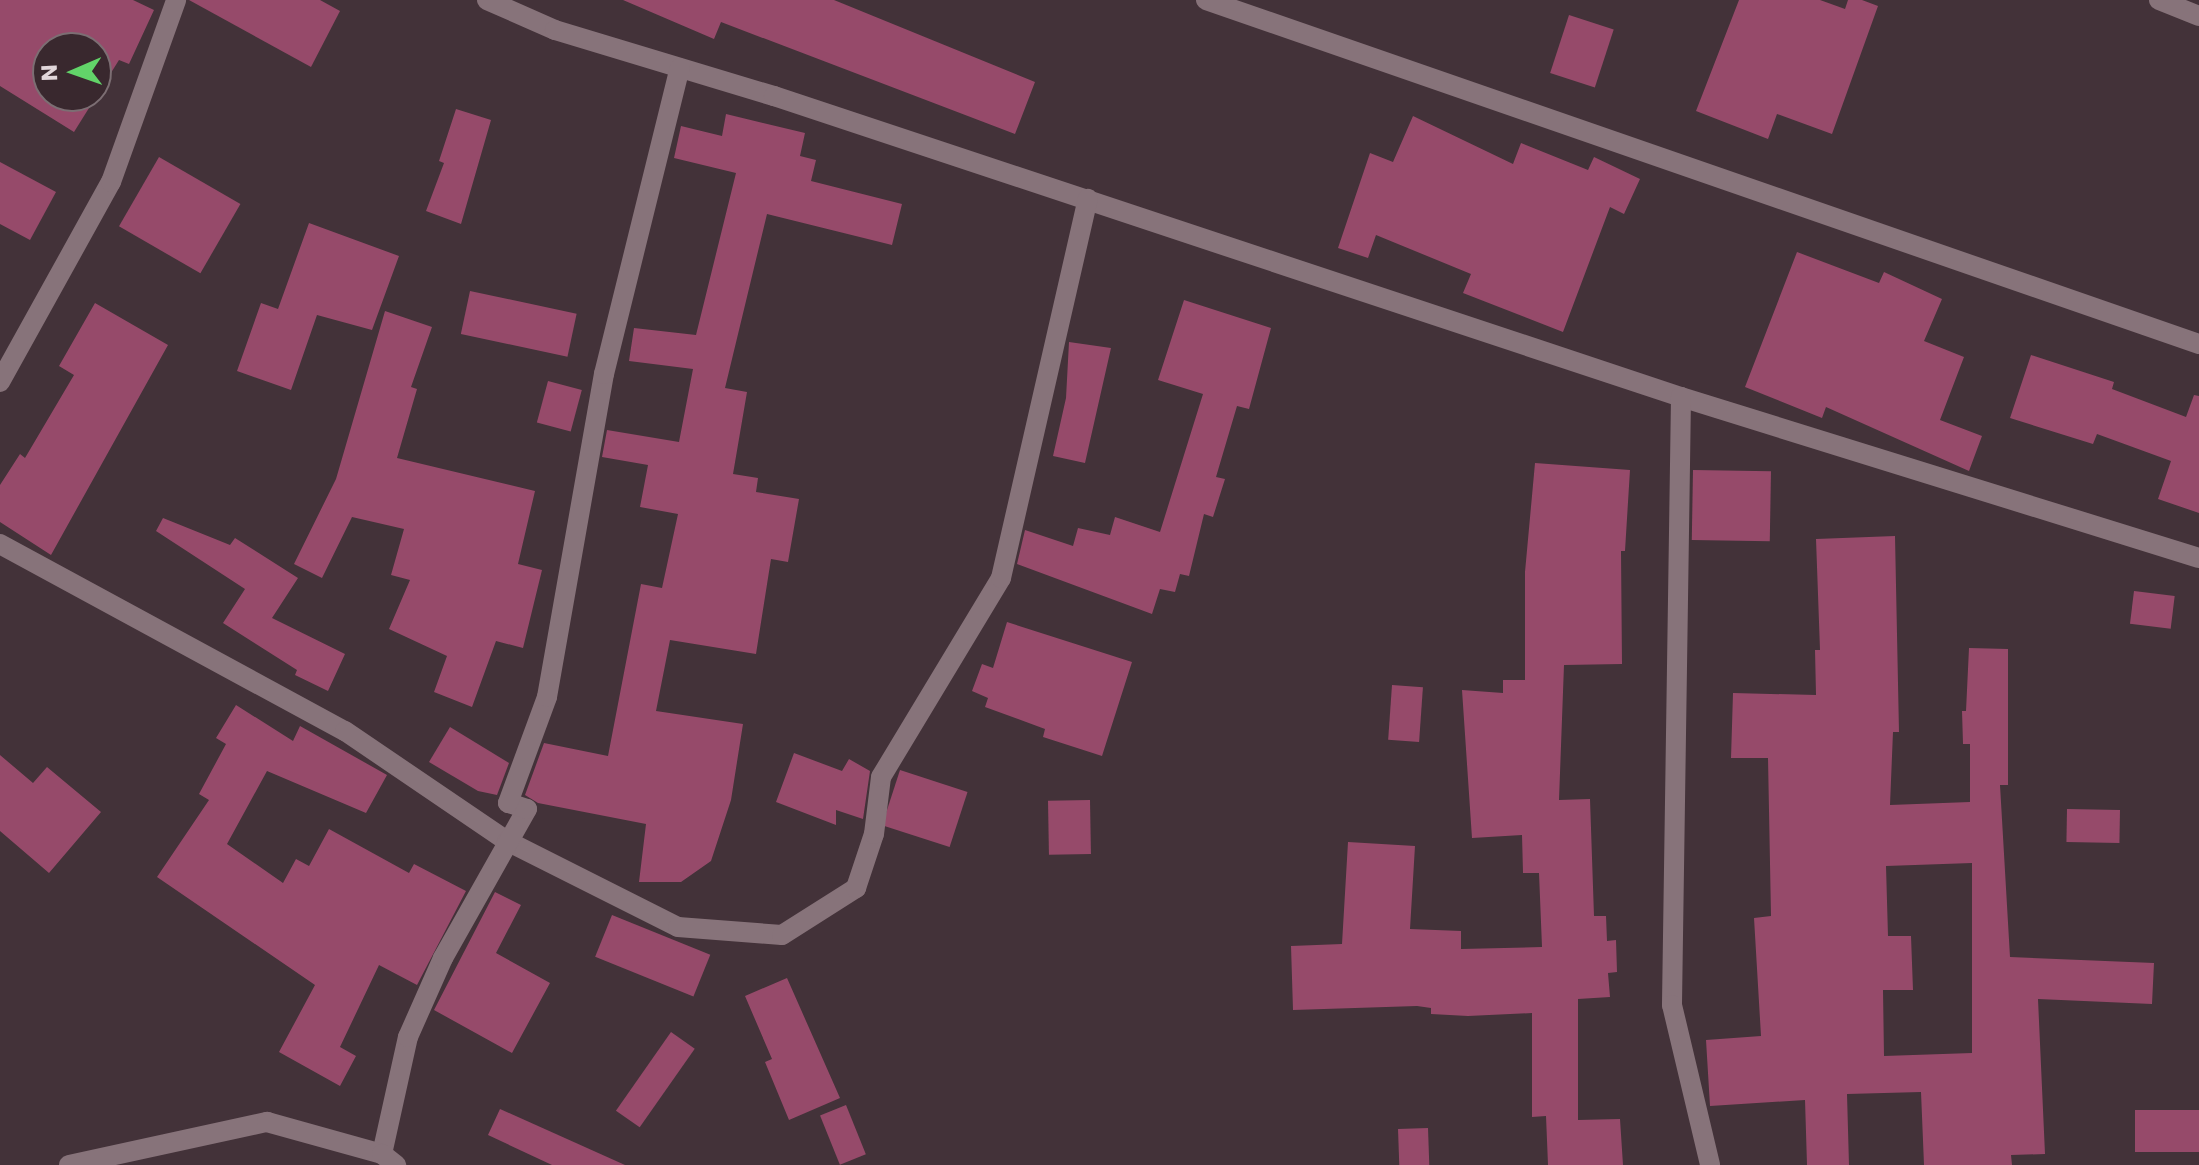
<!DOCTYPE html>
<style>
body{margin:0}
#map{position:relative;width:2199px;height:1165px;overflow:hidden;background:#433239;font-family:Poppins,sans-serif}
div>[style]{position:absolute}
.building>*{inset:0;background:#964a6a;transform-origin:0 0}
.minor>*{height:20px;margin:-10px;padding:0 10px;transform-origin:10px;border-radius:10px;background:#87737a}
span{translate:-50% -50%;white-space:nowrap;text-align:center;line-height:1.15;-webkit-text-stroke:6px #39282e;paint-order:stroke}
.north{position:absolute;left:32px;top:32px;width:80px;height:80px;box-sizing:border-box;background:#39282e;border:2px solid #7c6e73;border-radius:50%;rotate:268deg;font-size:22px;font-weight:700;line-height:32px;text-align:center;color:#e1d6da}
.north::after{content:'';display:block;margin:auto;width:28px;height:36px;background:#62d469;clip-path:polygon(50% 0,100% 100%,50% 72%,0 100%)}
</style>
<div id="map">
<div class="building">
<i style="clip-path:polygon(evenodd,0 0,133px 0,154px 10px,129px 64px,119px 60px,74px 132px,0 86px,0 0,48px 48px,96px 48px,96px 96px,48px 96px,48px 48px)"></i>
<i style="clip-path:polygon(189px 0,320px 0,340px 11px,311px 67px)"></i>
<i style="clip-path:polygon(623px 0,834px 0,1035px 82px,1015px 134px,721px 22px,714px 39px)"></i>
<i style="clip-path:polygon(1739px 0,1820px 0,1845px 9px,1848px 0,1862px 0,1878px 6px,1832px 134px,1777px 114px,1768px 139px,1696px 111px)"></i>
<i style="left:1569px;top:15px;width:47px;height:61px;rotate:18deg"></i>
<i style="clip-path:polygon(456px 109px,491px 120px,461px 224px,426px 211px,444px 163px,439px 161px)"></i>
<i style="clip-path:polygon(726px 114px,805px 133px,800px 156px,816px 160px,811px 181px,902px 204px,892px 245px,767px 214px,725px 388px,747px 392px,733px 474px,758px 478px,756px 492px,799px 499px,788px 562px,771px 559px,756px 654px,670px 640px,656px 711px,743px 724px,731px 800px,711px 861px,681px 882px,639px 882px,646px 824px,538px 803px,525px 795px,544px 743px,608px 756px,641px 584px,662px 588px,678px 514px,640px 507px,648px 465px,602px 457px,607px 430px,679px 442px,693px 369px,629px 361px,634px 328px,696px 335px,736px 173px,674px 158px,681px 126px,722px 136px)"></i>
<i style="clip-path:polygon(1413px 116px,1513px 164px,1521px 143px,1588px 170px,1594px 157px,1640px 179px,1624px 214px,1610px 207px,1563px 332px,1463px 293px,1471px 274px,1376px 235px,1368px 258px,1338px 248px,1370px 153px,1393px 162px)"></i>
<i style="left:159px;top:157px;width:94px;height:80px;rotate:30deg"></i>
<i style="clip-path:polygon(0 162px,56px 192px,30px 240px,0 224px)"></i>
<i style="clip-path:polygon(309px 223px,399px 256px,372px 330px,317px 315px,291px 390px,237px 371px,261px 303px,278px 309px)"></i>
<i style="clip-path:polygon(1797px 252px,1879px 283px,1884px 272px,1942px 299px,1924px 341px,1964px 357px,1940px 420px,1982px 436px,1969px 471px,1826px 407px,1822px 418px,1745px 387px)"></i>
<i style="left:470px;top:291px;width:109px;height:44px;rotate:12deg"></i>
<i style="clip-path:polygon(1184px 300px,1271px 328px,1249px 409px,1237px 406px,1216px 477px,1225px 479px,1213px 517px,1204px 514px,1189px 576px,1180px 574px,1175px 592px,1160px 589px,1152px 614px,1017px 564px,1025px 530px,1073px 546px,1078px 528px,1110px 535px,1115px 517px,1160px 532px,1203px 394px,1158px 380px)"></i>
<i style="clip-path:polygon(95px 303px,168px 345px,51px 555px,0 522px,0 485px,20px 454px,25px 458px,74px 375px,59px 366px)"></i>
<i style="clip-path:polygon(385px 311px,432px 327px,411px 387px,417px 389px,397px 458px,535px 491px,518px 564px,542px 570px,523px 648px,496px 641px,472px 707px,434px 692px,447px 656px,389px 629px,410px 580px,391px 575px,404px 529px,352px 517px,322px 578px,294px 564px,336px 479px)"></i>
<i style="clip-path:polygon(1069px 342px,1111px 348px,1085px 463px,1053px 456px,1066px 398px)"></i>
<i style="clip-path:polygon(2031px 355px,2114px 382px,2112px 389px,2186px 417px,2194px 395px,2199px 396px,2199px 513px,2158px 499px,2171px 461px,2097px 434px,2093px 444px,2010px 418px)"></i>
<i style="left:548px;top:381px;width:35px;height:43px;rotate:15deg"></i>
<i style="clip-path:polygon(1535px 463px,1630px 470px,1625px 551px,1621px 551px,1622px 664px,1564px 665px,1559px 800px,1590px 799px,1594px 916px,1606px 916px,1607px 941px,1616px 940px,1617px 972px,1608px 973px,1610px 997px,1578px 999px,1578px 1120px,1620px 1119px,1623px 1165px,1548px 1165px,1546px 1116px,1532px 1117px,1532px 1013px,1468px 1016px,1431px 1014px,1431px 1008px,1417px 1006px,1293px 1010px,1291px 946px,1342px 944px,1348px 842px,1415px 846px,1410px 929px,1461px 931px,1461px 949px,1542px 947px,1539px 873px,1523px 873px,1522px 835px,1472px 838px,1462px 690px,1503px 693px,1503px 680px,1525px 680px,1525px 572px)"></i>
<i style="left:1693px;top:470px;width:78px;height:70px;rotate:1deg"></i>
<i style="clip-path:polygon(163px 518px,230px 545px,235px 538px,298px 578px,272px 618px,345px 654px,328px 691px,295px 675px,297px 670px,223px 623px,245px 589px,156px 531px)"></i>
<i style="clip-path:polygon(evenodd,1895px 536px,1899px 732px,1893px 732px,1890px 805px,1970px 802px,1970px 744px,1963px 744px,1962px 711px,1966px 711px,1969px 648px,2008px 649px,2008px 785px,2000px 785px,2010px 957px,2154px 963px,2152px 1004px,2038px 999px,2045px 1154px,2011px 1155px,2012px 1165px,1924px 1165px,1921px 1092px,1847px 1094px,1849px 1165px,1807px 1165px,1805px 1100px,1710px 1106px,1706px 1040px,1761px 1036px,1754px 918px,1771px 916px,1768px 758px,1731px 758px,1733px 693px,1816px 695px,1815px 650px,1820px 650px,1816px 539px,1895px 536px,1972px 863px,1972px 1053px,1884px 1056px,1883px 990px,1913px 990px,1911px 936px,1888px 936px,1886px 866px,1972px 863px)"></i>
<i style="left:2134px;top:591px;width:41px;height:33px;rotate:7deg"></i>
<i style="clip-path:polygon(1007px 622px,1132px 662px,1102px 756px,1043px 737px,1045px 729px,985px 707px,988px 698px,972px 691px,982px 664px,993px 668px)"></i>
<i style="left:1392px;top:685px;width:31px;height:55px;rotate:4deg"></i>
<i style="clip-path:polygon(236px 705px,293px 741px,300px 726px,387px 775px,366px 813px,267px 771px,227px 844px,283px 883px,296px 859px,309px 866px,329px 829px,409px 873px,414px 864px,466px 891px,417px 985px,379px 965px,340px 1047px,356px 1056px,340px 1086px,279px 1052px,315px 985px,157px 877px,209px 800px,199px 794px,226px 744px,216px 738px)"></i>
<i style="clip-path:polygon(450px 727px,509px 763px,497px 795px,478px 791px,429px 762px)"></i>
<i style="clip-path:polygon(794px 753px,842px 771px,849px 759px,870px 771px,863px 819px,836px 810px,836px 825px,776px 802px)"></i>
<i style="clip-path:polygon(0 755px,33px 783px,47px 767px,101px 812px,49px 873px,0 831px)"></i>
<i style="left:900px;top:770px;width:71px;height:58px;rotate:18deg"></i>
<i style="left:1090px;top:800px;width:54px;height:42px;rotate:89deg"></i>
<i style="left:2067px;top:809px;width:53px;height:33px;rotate:1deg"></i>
<i style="clip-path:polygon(495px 892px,521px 905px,496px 953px,550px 983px,512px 1053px,434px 1010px)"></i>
<i style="left:612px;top:915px;width:106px;height:45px;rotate:22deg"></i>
<i style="clip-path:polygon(787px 978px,840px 1098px,789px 1120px,765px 1062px,772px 1059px,745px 996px)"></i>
<i style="left:671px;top:1032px;width:29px;height:96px;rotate:35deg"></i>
<i style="left:846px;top:1105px;width:53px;height:28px;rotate:68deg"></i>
<i style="clip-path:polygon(500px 1109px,625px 1165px,552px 1165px,488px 1135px)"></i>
<i style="left:2199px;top:1110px;width:42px;height:64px;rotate:90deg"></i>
<i style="left:1428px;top:1128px;width:37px;height:30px;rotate:88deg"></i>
</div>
<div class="minor">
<i style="left:487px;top:0;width:74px;rotate:23.8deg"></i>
<i style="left:555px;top:30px;width:229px;rotate:16.8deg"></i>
<i style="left:774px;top:96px;width:956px;rotate:18.36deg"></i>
<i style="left:1681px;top:397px;width:542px;rotate:17.27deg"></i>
<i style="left:1206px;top:0;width:1051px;rotate:19.11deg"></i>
<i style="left:2159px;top:0;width:43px;rotate:21.8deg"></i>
<i style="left:0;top:382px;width:229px;rotate:-61deg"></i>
<i style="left:111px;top:182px;width:193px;rotate:-70.3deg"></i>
<i style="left:1681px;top:397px;width:608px;rotate:90.85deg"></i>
<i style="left:1672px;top:1005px;width:164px;rotate:76.6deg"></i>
<i style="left:0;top:544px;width:392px;rotate:28.5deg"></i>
<i style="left:345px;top:731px;width:196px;rotate:34.2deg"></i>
<i style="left:507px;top:841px;width:191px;rotate:26.7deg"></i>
<i style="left:678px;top:927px;width:104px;rotate:4.4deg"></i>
<i style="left:782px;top:935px;width:88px;rotate:-32.4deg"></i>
<i style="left:856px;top:888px;width:57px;rotate:-71.6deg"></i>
<i style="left:874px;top:834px;width:57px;rotate:-83deg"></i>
<i style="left:881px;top:777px;width:232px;rotate:-58.9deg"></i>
<i style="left:1001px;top:578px;width:389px;rotate:-77.1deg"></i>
<i style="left:382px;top:1154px;width:120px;rotate:-77.5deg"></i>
<i style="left:408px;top:1037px;width:86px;rotate:-66.1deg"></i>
<i style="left:443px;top:958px;width:171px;rotate:-60.6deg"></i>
<i style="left:527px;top:809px;width:20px;rotate:-162deg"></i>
<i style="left:508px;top:803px;width:113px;rotate:-69.8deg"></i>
<i style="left:547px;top:697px;width:328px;rotate:-80deg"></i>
<i style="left:604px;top:374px;width:315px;rotate:-76.1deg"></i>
<i style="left:69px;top:1165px;width:203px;rotate:-12.3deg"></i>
<i style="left:267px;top:1122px;width:119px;rotate:15.5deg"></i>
<i style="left:382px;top:1154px;width:18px;rotate:38deg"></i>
</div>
<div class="north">N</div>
</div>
